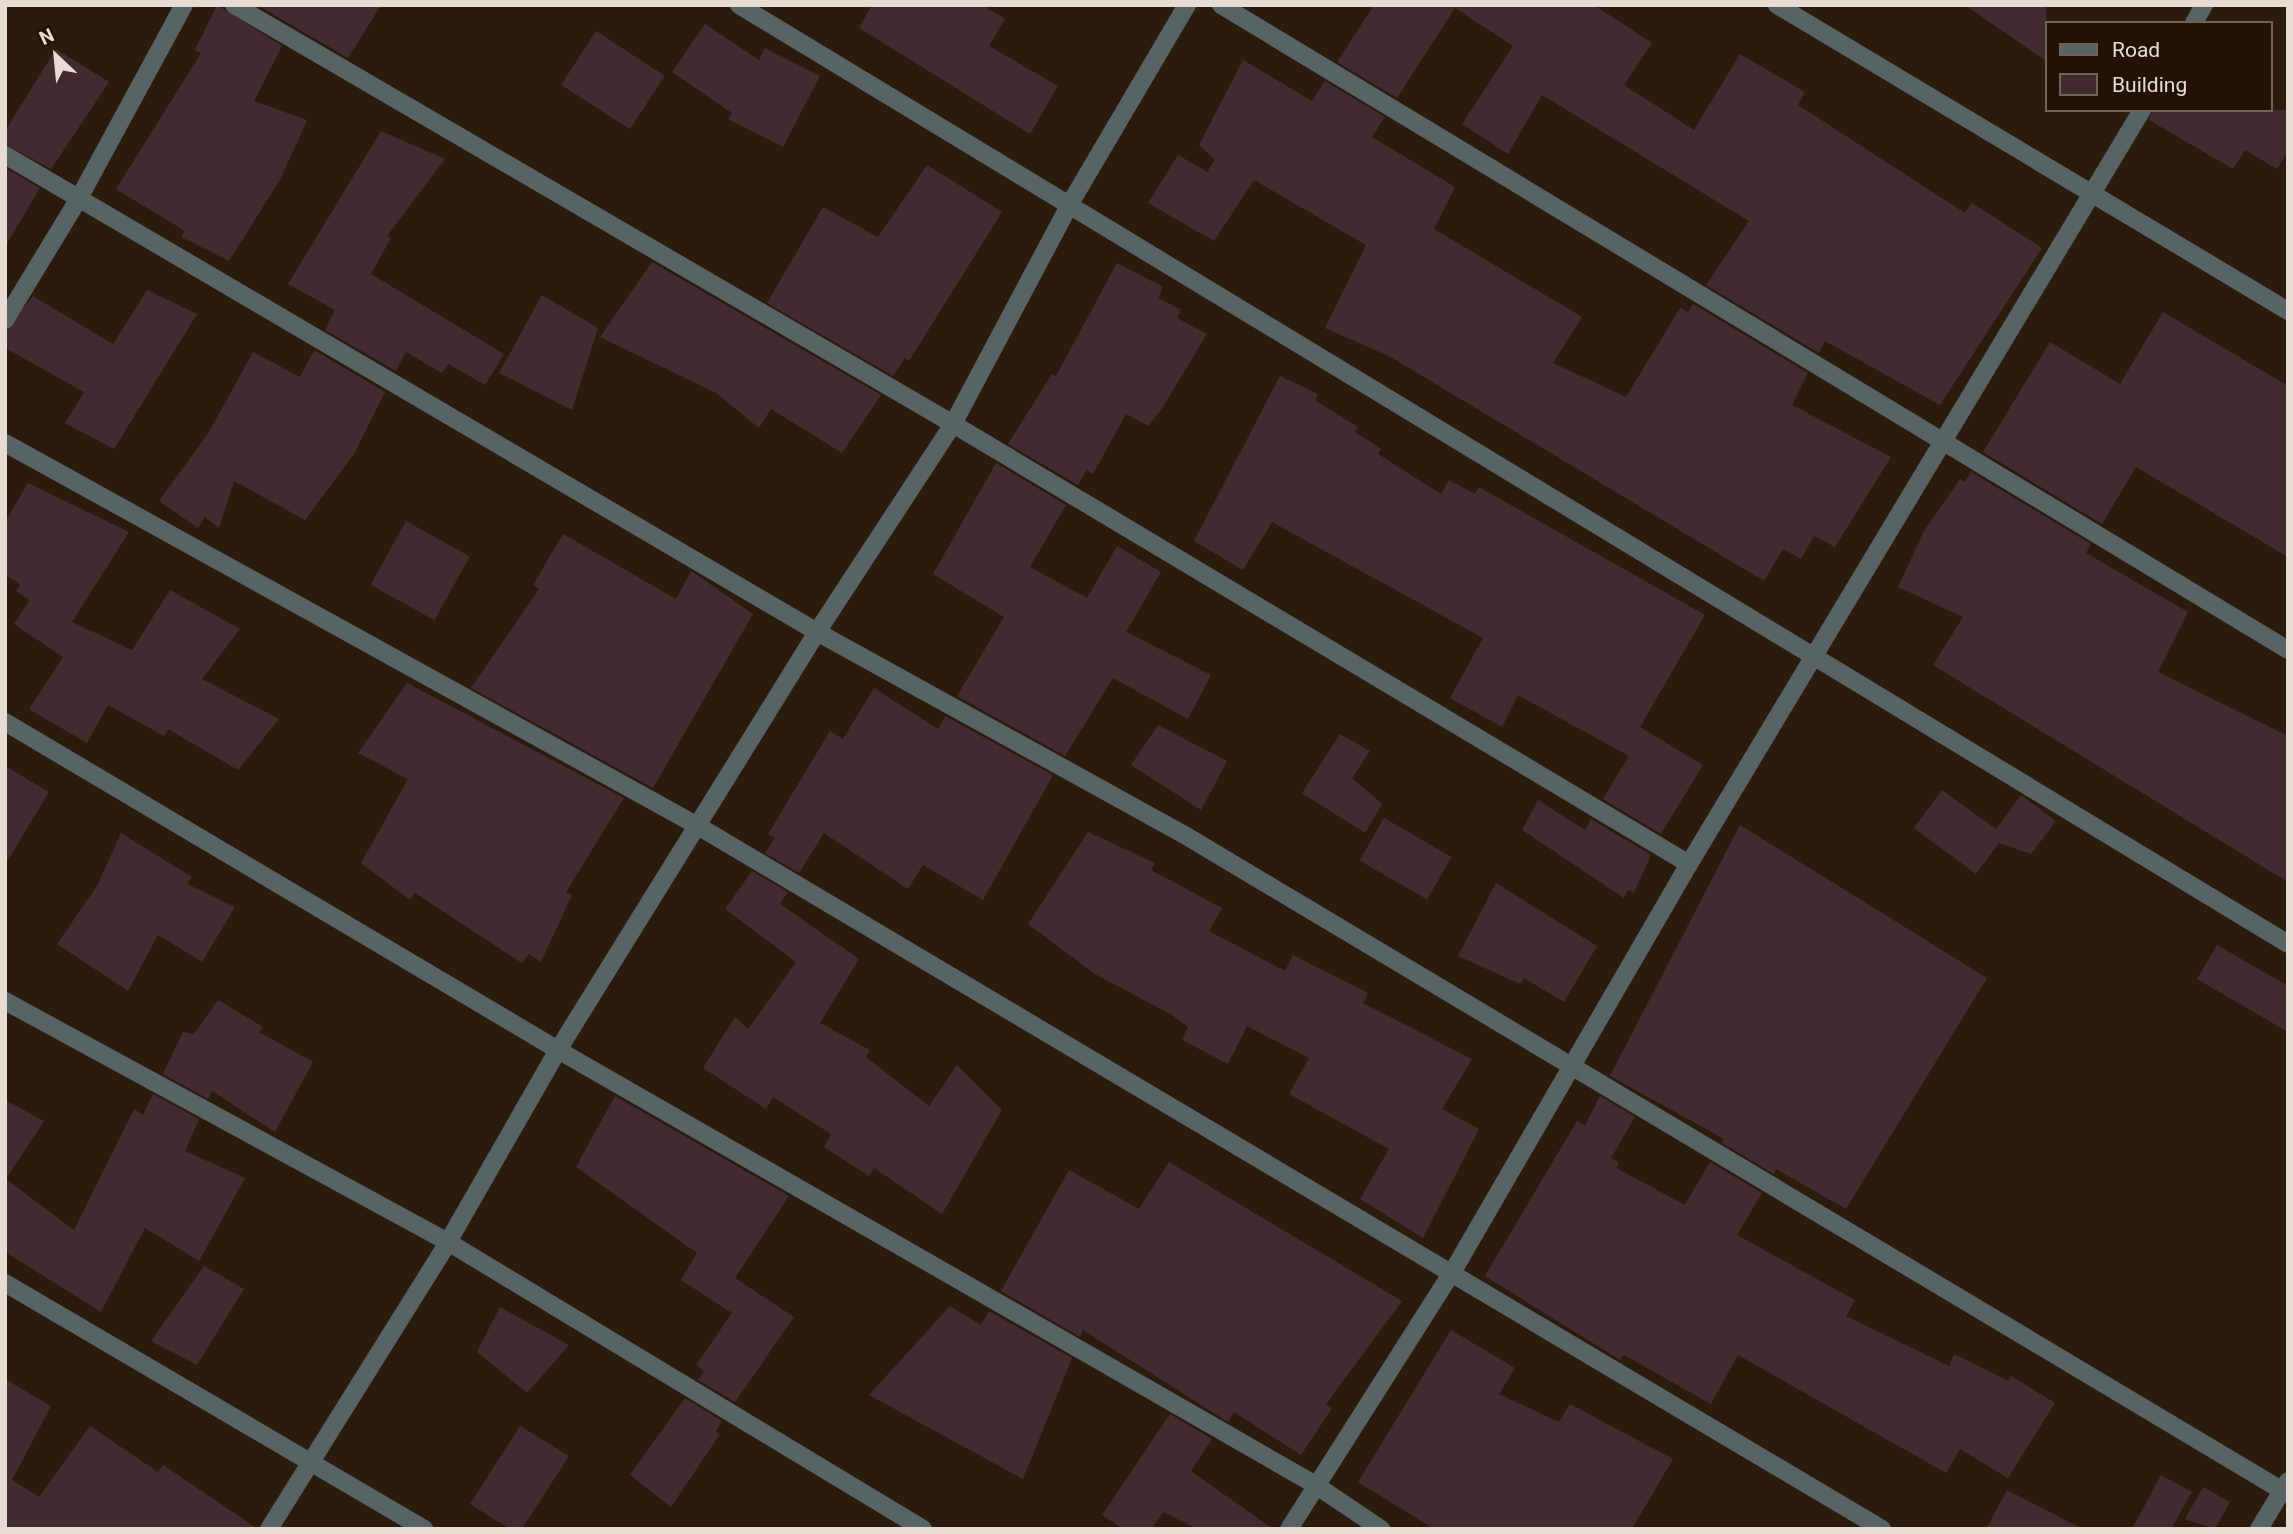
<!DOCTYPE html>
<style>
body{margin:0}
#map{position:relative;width:2293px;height:1534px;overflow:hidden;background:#2b1b0d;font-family:Roboto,sans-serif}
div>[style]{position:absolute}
.building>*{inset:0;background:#412b31;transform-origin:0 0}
.minor>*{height:18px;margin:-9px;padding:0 9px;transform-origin:9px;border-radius:9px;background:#576364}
span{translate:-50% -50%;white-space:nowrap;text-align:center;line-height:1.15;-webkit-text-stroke:5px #211205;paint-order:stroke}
.frame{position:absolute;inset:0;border:7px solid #e7dcd3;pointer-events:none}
.legend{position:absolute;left:2045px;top:21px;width:228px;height:91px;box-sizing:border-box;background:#211205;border:2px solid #706357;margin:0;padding:9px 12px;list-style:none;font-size:21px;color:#e7dcd3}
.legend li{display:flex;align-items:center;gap:14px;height:35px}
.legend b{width:35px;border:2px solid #706357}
.north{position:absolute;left:21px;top:21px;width:70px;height:70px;-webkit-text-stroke:5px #211205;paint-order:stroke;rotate:334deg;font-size:19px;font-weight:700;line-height:28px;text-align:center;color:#e7dcd3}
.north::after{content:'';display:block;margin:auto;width:24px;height:32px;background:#e7dcd3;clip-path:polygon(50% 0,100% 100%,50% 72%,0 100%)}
</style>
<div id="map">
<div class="building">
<i style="clip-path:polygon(217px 5px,282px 46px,254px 101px,307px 120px,281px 178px,229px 261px,181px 237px,185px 231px,116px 189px,201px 53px,195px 50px)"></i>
<i style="clip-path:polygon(257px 5px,381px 5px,348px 58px)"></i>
<i style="clip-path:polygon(872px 5px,982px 5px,1005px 19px,989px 46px,1058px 86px,1030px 134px,859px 28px)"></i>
<i style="clip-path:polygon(1374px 5px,1594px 5px,1652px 43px,1624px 85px,1694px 130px,1740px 54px,1805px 92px,1798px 105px,1965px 213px,1972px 203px,2042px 248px,1940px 405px,1825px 341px,1819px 353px,1706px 285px,1749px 221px,1542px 95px,1508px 154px,1462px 124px,1513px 46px,1455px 8px,1397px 98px,1337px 62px)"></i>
<i style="clip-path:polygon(1965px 5px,2046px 5px,2046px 61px)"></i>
<i style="clip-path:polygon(705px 24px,759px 60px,765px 48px,820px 76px,783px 147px,728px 119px,732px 113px,672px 72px)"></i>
<i style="left:596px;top:31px;width:82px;height:64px;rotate:33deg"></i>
<i style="clip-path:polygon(56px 49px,109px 82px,51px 169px,5px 144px,5px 131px)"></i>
<i style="clip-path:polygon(1243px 60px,1312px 101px,1325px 81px,1385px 117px,1372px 137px,1455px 187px,1434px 229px,1582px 317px,1553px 363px,1626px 397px,1680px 308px,1688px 312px,1693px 304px,1808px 373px,1792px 405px,1891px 457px,1835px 547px,1814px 536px,1801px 559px,1783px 549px,1764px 581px,1389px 356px,1325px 328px,1366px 245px,1254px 180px,1214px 241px,1148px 203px,1178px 155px,1207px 172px,1215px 160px,1199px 145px)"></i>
<i style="clip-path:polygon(2153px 110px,2288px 110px,2288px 151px,2277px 169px,2245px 150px,2233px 169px,2149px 120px)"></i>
<i style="clip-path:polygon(381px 131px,445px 159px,387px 236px,391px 238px,371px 274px,504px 354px,485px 385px,449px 364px,442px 373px,406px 352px,396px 371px,325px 330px,335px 310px,288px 284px)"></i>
<i style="clip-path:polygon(927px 165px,1002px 212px,909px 361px,905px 358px,893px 376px,767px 303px,823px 207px,878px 237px)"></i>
<i style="clip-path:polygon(5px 168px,40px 188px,5px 247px)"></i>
<i style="clip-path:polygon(652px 262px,881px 395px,842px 453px,771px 409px,759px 428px,716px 393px,600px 337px)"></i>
<i style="clip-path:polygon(1117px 263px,1163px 287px,1158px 298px,1181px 310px,1177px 318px,1207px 334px,1161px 410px,1148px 426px,1126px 414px,1093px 474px,1087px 470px,1078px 485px,1008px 444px,1052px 374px,1056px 376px)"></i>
<i style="clip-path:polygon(147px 290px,197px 314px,114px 449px,65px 423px,84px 392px,5px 348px,5px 331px,33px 296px,113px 344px)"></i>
<i style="clip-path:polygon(542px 295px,598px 328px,572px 410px,499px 373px)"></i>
<i style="clip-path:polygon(2163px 312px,2288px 386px,2288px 557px,2136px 467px,2102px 524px,1983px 452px,2050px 342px,2120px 384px)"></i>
<i style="clip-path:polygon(314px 350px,385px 392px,354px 454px,305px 520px,234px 481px,219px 528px,205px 517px,198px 528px,159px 501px,209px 432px,253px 352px,300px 377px)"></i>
<i style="clip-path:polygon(1280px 376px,1318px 394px,1315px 400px,1358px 427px,1355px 432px,1381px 449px,1378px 454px,1441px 494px,1449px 480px,1475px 494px,1479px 487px,1705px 615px,1640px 727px,1703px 765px,1661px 834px,1603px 799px,1629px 756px,1518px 695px,1502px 727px,1450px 698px,1483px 638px,1272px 522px,1243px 570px,1194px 541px)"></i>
<i style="clip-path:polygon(996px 463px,1066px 505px,1030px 567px,1087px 598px,1117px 546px,1161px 572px,1126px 632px,1211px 675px,1188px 719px,1113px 678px,1065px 756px,957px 696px,1004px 617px,933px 574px)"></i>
<i style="clip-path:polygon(1971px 472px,2091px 544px,2086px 553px,2188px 612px,2158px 672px,2288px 736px,2288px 882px,1933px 665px,1963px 617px,1898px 587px,1924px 531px,1960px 479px,1965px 482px)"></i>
<i style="clip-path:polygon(28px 483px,129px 532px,72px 622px,132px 650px,170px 590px,240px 629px,202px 679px,279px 719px,238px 770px,168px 729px,164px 736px,108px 705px,87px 743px,29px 709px,63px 657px,14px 624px,30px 600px,16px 591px,20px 584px,5px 575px,5px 522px)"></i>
<i style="left:406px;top:521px;width:73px;height:73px;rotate:29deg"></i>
<i style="clip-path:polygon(563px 534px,676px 599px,691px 571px,753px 614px,653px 788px,471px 688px,539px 589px,533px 585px)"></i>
<i style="clip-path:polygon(407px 683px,624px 798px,566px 892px,572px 895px,541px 962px,529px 954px,522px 963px,415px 893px,410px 900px,361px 863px,408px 779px,358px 753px)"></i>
<i style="clip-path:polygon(874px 688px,938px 729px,945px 716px,1053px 775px,983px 900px,923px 865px,908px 889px,824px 833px,799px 873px,765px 853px,775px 838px,768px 834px,830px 731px,843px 739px)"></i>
<i style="clip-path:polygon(1158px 725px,1227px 761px,1201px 810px,1131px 765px)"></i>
<i style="clip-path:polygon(1340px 734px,1370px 751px,1352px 778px,1382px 804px,1365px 833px,1302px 793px)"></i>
<i style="clip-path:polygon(5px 766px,49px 792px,5px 865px)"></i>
<i style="clip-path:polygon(1942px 790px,1996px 829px,2021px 795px,2056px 821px,2031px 854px,1999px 843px,1976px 874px,1914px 828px)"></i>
<i style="clip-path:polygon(1538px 800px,1585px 830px,1591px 819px,1651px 855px,1634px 893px,1628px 890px,1624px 898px,1522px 830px)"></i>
<i style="left:1384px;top:818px;width:78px;height:49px;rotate:30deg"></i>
<i style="clip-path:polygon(1740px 825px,1987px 978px,1846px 1209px,1776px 1169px,1774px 1174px,1722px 1143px,1724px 1139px,1610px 1076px)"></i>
<i style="clip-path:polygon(1088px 832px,1155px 863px,1151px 870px,1222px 908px,1209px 931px,1285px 971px,1293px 955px,1368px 993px,1363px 1003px,1472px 1059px,1442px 1109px,1479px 1129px,1423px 1238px,1360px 1199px,1389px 1149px,1289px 1094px,1309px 1058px,1247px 1026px,1228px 1064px,1182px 1040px,1188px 1027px,1172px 1015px,1095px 974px,1028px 924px)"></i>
<i style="clip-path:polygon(121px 833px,192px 877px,187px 884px,235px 907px,202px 962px,158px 935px,128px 991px,57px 944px,97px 886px)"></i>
<i style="clip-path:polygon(752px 871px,788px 892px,780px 904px,859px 959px,820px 1023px,870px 1050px,866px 1057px,929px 1106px,957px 1065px,1002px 1110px,942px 1214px,874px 1168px,869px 1176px,824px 1147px,831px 1134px,773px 1097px,766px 1109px,703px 1068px,735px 1017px,748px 1029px,796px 962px,725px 909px)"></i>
<i style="clip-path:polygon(1496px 883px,1597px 946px,1564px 1002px,1524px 978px,1520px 984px,1458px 956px)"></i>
<i style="clip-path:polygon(2217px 945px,2288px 986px,2288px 1032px,2197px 979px)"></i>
<i style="clip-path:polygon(218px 1000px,263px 1027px,259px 1032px,313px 1062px,275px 1132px,212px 1091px,208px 1099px,163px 1074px,183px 1032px,194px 1034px)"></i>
<i style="clip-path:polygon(153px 1094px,199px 1119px,185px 1151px,245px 1178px,199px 1261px,145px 1228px,101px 1312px,5px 1252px,5px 1100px,44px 1121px,6px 1179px,74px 1230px,134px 1109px,143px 1115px)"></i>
<i style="clip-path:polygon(615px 1096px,789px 1196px,735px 1278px,794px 1317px,735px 1402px,698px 1380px,704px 1371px,696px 1365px,732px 1313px,681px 1280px,697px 1253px,576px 1167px)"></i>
<i style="clip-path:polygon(1600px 1096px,1635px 1117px,1611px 1158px,1619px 1163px,1616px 1168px,1685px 1205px,1710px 1162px,1762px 1193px,1737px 1235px,1855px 1300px,1846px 1316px,1949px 1366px,1954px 1354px,2008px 1381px,2011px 1376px,2055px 1403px,2008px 1478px,1960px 1449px,1946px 1473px,1738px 1355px,1711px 1404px,1624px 1355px,1620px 1360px,1485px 1276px,1577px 1121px,1585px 1126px)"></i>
<i style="clip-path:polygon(1169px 1162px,1402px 1301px,1326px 1404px,1332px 1408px,1301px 1455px,1234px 1412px,1228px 1422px,1083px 1330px,1080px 1337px,1001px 1291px,1069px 1170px,1139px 1209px)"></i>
<i style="clip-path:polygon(204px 1266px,244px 1289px,197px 1365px,151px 1341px)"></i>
<i style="clip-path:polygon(950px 1306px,981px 1325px,989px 1311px,1072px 1358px,1023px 1479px,869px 1395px)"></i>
<i style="clip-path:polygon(500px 1307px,569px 1345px,527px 1393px,477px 1352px)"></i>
<i style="clip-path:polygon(1451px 1330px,1515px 1368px,1499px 1394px,1559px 1422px,1570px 1404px,1673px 1459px,1632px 1529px,1434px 1529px,1358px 1482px)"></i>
<i style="clip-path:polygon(5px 1379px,51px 1406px,12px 1480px,39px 1497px,90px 1426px,158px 1472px,163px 1465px,258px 1529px,5px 1529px)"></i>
<i style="clip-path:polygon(685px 1398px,722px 1421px,716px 1431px,720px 1434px,671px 1507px,630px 1475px)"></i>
<i style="clip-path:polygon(1170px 1414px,1212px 1439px,1191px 1471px,1273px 1529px,1197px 1529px,1163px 1512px,1152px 1529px,1123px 1529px,1102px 1515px)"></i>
<i style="clip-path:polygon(520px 1426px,569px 1456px,522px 1529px,510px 1529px,470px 1504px)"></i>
<i style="clip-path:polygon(2161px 1475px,2192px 1492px,2171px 1529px,2132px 1529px)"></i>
<i style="clip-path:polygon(2203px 1487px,2230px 1502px,2215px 1529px,2185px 1519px)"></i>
<i style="clip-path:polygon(2007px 1490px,2083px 1529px,1986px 1529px)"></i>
</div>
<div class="minor">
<i style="left:234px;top:5px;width:832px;rotate:30.23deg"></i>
<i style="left:953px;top:424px;width:857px;rotate:30.87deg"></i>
<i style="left:739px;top:5px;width:1811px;rotate:31.22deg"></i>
<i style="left:1221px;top:5px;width:1247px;rotate:31.15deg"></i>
<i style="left:1777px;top:5px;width:596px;rotate:30.91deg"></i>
<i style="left:2194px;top:23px;width:21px;rotate:-61deg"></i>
<i style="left:5px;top:155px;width:942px;rotate:30.43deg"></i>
<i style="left:817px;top:632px;width:418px;rotate:28.9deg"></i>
<i style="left:1183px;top:834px;width:1287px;rotate:30.85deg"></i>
<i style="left:5px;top:320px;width:140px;rotate:-58.7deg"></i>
<i style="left:78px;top:200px;width:222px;rotate:-61.5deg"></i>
<i style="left:5px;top:443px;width:792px;rotate:28.93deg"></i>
<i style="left:698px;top:826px;width:1377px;rotate:30.7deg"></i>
<i style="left:5px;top:722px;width:643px;rotate:30.67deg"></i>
<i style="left:558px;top:1050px;width:872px;rotate:29.86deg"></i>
<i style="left:1314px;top:1484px;width:81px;rotate:33.9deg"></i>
<i style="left:5px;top:1001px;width:504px;rotate:28.55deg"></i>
<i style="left:448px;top:1242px;width:555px;rotate:31.14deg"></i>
<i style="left:5px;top:1283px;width:486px;rotate:30.4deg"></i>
<i style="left:269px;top:1529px;width:338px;rotate:-58deg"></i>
<i style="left:448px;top:1242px;width:221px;rotate:-60.2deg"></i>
<i style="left:558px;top:1050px;width:492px;rotate:-58.2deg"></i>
<i style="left:817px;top:632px;width:249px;rotate:-56.8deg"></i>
<i style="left:953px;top:424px;width:251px;rotate:-62deg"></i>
<i style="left:1071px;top:202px;width:229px;rotate:-59.5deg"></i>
<i style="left:1289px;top:1529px;width:306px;rotate:-57.6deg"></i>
<i style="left:1453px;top:1271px;width:470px;rotate:-59.9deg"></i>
<i style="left:1689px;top:864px;width:880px;rotate:-59deg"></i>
<i style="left:2259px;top:1529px;width:56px;rotate:-58.9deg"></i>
</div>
<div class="frame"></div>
<ul class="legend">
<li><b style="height:9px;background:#576364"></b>Road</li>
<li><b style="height:19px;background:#412b31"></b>Building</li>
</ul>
<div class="north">N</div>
</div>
